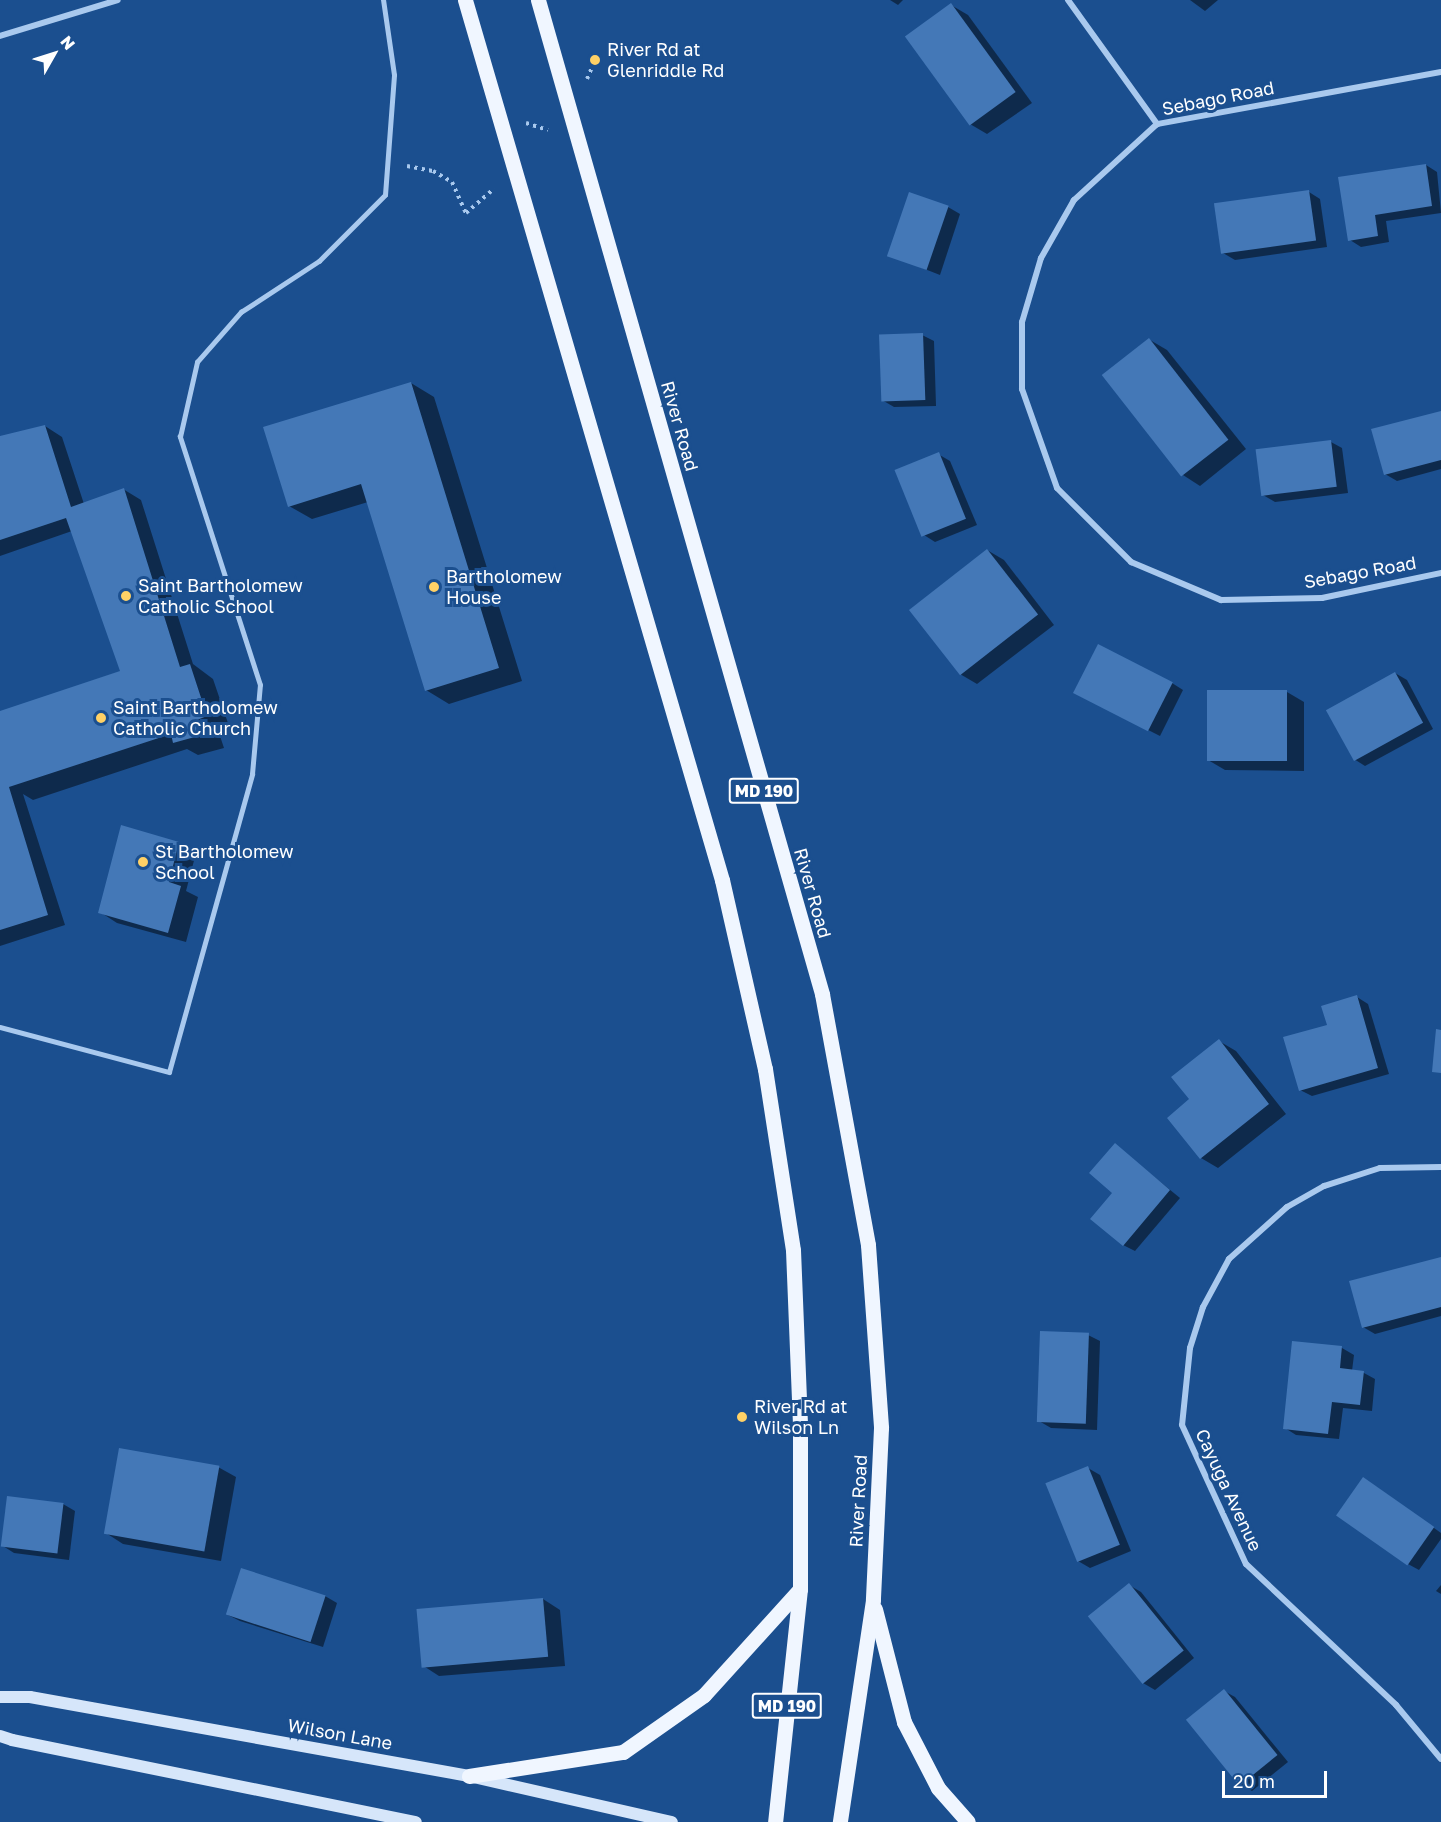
<!DOCTYPE html>
<style>
body{margin:0}
#map{position:relative;width:1441px;height:1822px;overflow:hidden;background:#1b4f8f;font-family:"Golos Text",sans-serif}
div>[style]{position:absolute}
.shadow>*{inset:0;background:#0007}
.building>*{inset:0;background:#4478b7;transform-origin:0 0}
.path>*{height:4px;margin-top:-2px;transform-origin:0;background:repeating-linear-gradient(90deg,#a9c9ee 0 3px,transparent 0 7.5px)}
.lane>*{height:4.5px;margin:-2.25px;padding:0 2.25px;transform-origin:2.25px;border-radius:2.25px;background:#a9c9ee}
.street>*{height:6px;margin:-3px;padding:0 3px;transform-origin:3px;border-radius:3px;background:#a9c9ee}
.secondary>*{height:12px;margin:-6px;padding:0 6px;transform-origin:6px;border-radius:6px;background:#d6e6fa}
.primary>*{height:15px;margin:-7.5px;padding:0 7.5px;transform-origin:7.5px;border-radius:7.5px;background:#f0f6ff}
.dots>*{width:16px;height:16px;translate:-50% -50%;box-sizing:border-box;border:3px solid #1b4f8f;border-radius:50%}
span{translate:-50% -50%;white-space:nowrap;text-align:center;line-height:1.15;-webkit-text-stroke:6px #1b4f8f;paint-order:stroke}
.shield-label span{padding:2px 4px;background:#1b4f8f;border:2px solid;border-radius:4px;-webkit-text-stroke-width:0}
.shield-label{font-size:16px;color:#fff;font-weight:700}
.poi-label{font-size:18px;color:#fff}
.left{translate:0 -50%;text-align:left}
.street-label{font-size:18px;color:#fff}
.north{position:absolute;left:24px;top:24px;width:60px;height:60px;-webkit-text-stroke:4px #1b4f8f;paint-order:stroke;rotate:51deg;font-size:16px;font-weight:700;line-height:24px;text-align:center;color:#fff}
.north::after{content:'';display:block;margin:auto;width:21px;height:27px;background:#fff;clip-path:polygon(50% 0,100% 100%,50% 72%,0 100%)}
.scale{position:absolute;left:1222px;top:1771px;width:105px;height:27px;box-sizing:border-box;border:3px solid #fff;border-top:0;padding-left:8px;font-size:18px;line-height:21px;white-space:nowrap;color:#fff;-webkit-text-stroke:4px #1b4f8f;paint-order:stroke}
</style>
<div id="map">
<div class="shadow">
<i style="clip-path:polygon(890px 0,903px 0,898px 5px)"></i>
<i style="clip-path:polygon(1190px 0,1218px 0,1205px 11px)"></i>
<i style="clip-path:polygon(951px 5px,968px 15px,1032px 103px,987px 134px,970px 124px)"></i>
<i style="clip-path:polygon(1426px 165px,1437px 172px,1441px 213px,1386px 221px,1389px 242px,1361px 247px,1350px 240px)"></i>
<i style="clip-path:polygon(1309px 192px,1320px 199px,1327px 247px,1235px 260px,1223px 253px)"></i>
<i style="clip-path:polygon(948px 207px,960px 214px,940px 275px,889px 255px)"></i>
<i style="clip-path:polygon(922px 335px,934px 341px,936px 406px,894px 407px,882px 400px)"></i>
<i style="clip-path:polygon(1150px 340px,1167px 350px,1246px 449px,1200px 486px,1183px 475px)"></i>
<i style="clip-path:polygon(411px 383px,434px 397px,522px 681px,449px 704px,426px 690px,368px 502px,312px 519px,289px 506px)"></i>
<i style="clip-path:polygon(1441px 412px,1441px 469px,1397px 481px,1385px 474px)"></i>
<i style="clip-path:polygon(45px 426px,62px 437px,84px 504px,123px 489px,141px 500px,193px 664px,213px 679px,230px 729px,219px 733px,224px 748px,198px 755px,187px 749px,33px 800px,23px 794px,65px 925px,0 946px,0 712px,122px 671px,72px 531px,0 556px,0 438px)"></i>
<i style="clip-path:polygon(1331px 442px,1342px 448px,1348px 493px,1275px 502px,1263px 495px)"></i>
<i style="clip-path:polygon(938px 454px,950px 461px,977px 525px,935px 542px,924px 535px)"></i>
<i style="clip-path:polygon(987px 550px,1004px 560px,1054px 625px,977px 684px,960px 674px)"></i>
<i style="clip-path:polygon(1395px 673px,1407px 680px,1433px 729px,1365px 766px,1354px 759px)"></i>
<i style="clip-path:polygon(1172px 683px,1183px 690px,1160px 736px,1087px 699px)"></i>
<i style="clip-path:polygon(1287px 692px,1304px 702px,1304px 771px,1225px 770px,1208px 760px)"></i>
<i style="clip-path:polygon(179px 843px,196px 853px,186px 891px,198px 897px,186px 942px,117px 923px,100px 912px)"></i>
<i style="clip-path:polygon(1357px 997px,1368px 1004px,1389px 1074px,1312px 1096px,1300px 1090px)"></i>
<i style="clip-path:polygon(1219px 1041px,1236px 1051px,1286px 1114px,1218px 1168px,1201px 1158px,1169px 1118px,1191px 1100px)"></i>
<i style="clip-path:polygon(1115px 1145px,1180px 1198px,1135px 1251px,1123px 1245px,1114px 1193px)"></i>
<i style="clip-path:polygon(1441px 1258px,1441px 1316px,1375px 1334px,1363px 1327px)"></i>
<i style="clip-path:polygon(1088px 1335px,1100px 1341px,1097px 1430px,1051px 1428px,1039px 1421px)"></i>
<i style="clip-path:polygon(1293px 1343px,1342px 1348px,1354px 1355px,1352px 1371px,1364px 1373px,1375px 1379px,1372px 1411px,1343px 1408px,1339px 1439px,1296px 1435px,1285px 1428px)"></i>
<i style="clip-path:polygon(218px 1467px,236px 1477px,221px 1561px,123px 1544px,106px 1533px)"></i>
<i style="clip-path:polygon(1088px 1468px,1100px 1475px,1131px 1551px,1090px 1568px,1078px 1561px)"></i>
<i style="clip-path:polygon(1375px 1486px,1441px 1533px,1441px 1539px,1419px 1570px,1408px 1564px)"></i>
<i style="clip-path:polygon(63px 1504px,75px 1511px,69px 1560px,14px 1553px,3px 1546px)"></i>
<i style="clip-path:polygon(1129px 1585px,1141px 1592px,1194px 1658px,1155px 1690px,1143px 1683px,1090px 1617px)"></i>
<i style="clip-path:polygon(1441px 1585px,1441px 1594px,1436px 1591px)"></i>
<i style="clip-path:polygon(325px 1596px,337px 1603px,323px 1647px,240px 1621px,228px 1615px)"></i>
<i style="clip-path:polygon(543px 1599px,560px 1610px,565px 1666px,439px 1676px,422px 1665px)"></i>
<i style="clip-path:polygon(1224px 1691px,1235px 1697px,1288px 1762px,1252px 1791px,1240px 1784px)"></i>
</div>
<div class="building">
<i style="left:951px;top:3px;width:110px;height:57px;rotate:54deg"></i>
<i style="clip-path:polygon(1426px 164px,1432px 206px,1375px 215px,1378px 236px,1348px 241px,1338px 177px)"></i>
<i style="left:1309px;top:190px;width:51px;height:96px;rotate:82deg"></i>
<i style="left:909px;top:192px;width:42px;height:68px;rotate:19deg"></i>
<i style="left:923px;top:333px;width:67px;height:44px;rotate:88deg"></i>
<i style="left:1149px;top:338px;width:129px;height:60px;rotate:52deg"></i>
<i style="clip-path:polygon(411px 382px,499px 668px,425px 691px,361px 484px,288px 507px,263px 427px)"></i>
<i style="clip-path:polygon(1441px 411px,1441px 460px,1384px 475px,1371px 429px)"></i>
<i style="clip-path:polygon(45px 425px,71px 507px,124px 488px,180px 667px,190px 664px,207px 716px,197px 720px,202px 735px,173px 743px,171px 734px,9px 787px,48px 915px,0 930px,0 711px,120px 671px,66px 518px,0 540px,0 436px)"></i>
<i style="left:1331px;top:440px;width:47px;height:76px;rotate:83deg"></i>
<i style="left:939px;top:452px;width:72px;height:48px;rotate:68deg"></i>
<i style="left:987px;top:549px;width:83px;height:99px;rotate:52deg"></i>
<i style="left:1098px;top:644px;width:84px;height:55px;rotate:27deg"></i>
<i style="left:1395px;top:672px;width:58px;height:79px;rotate:61deg"></i>
<i style="left:1207px;top:690px;width:80px;height:71px"></i>
<i style="clip-path:polygon(121px 825px,179px 842px,169px 882px,181px 886px,168px 933px,98px 913px)"></i>
<i style="clip-path:polygon(1357px 995px,1378px 1068px,1299px 1091px,1283px 1037px,1327px 1025px,1321px 1006px)"></i>
<i style="clip-path:polygon(1436px 1029px,1441px 1030px,1441px 1073px,1432px 1072px)"></i>
<i style="clip-path:polygon(1219px 1039px,1269px 1104px,1200px 1159px,1167px 1118px,1189px 1099px,1171px 1077px)"></i>
<i style="clip-path:polygon(1115px 1143px,1170px 1190px,1123px 1246px,1090px 1219px,1112px 1193px,1089px 1173px)"></i>
<i style="clip-path:polygon(1441px 1257px,1441px 1307px,1362px 1328px,1349px 1281px)"></i>
<i style="left:1040px;top:1331px;width:49px;height:91px;rotate:2deg"></i>
<i style="clip-path:polygon(1292px 1341px,1342px 1346px,1340px 1368px,1364px 1371px,1360px 1405px,1332px 1402px,1328px 1434px,1283px 1429px)"></i>
<i style="left:119px;top:1448px;width:102px;height:87px;rotate:10deg"></i>
<i style="left:1088px;top:1466px;width:85px;height:46px;rotate:68deg"></i>
<i style="left:1363px;top:1477px;width:87px;height:47px;rotate:35deg"></i>
<i style="left:7px;top:1496px;width:57px;height:51px;rotate:7deg"></i>
<i style="left:241px;top:1568px;width:89px;height:49px;rotate:18deg"></i>
<i style="left:1129px;top:1583px;width:87px;height:53px;rotate:51deg"></i>
<i style="left:543px;top:1598px;width:59px;height:127px;rotate:85deg"></i>
<i style="left:1224px;top:1689px;width:85px;height:49px;rotate:51deg"></i>
</div>
<div class="path">
<i style="left:587px;top:79px;width:21px;rotate:-67deg"></i>
<i style="left:526px;top:123px;width:23px;rotate:18deg"></i>
<i style="left:407px;top:166px;width:26px;rotate:11deg"></i>
<i style="left:433px;top:171px;width:22px;rotate:30deg"></i>
<i style="left:452px;top:182px;width:34px;rotate:66deg"></i>
<i style="left:466px;top:213px;width:37px;rotate:-41deg"></i>
</div>
<div class="lane">
<i style="left:0;top:1027px;width:175px;rotate:14.9deg"></i>
<i style="left:169px;top:1072px;width:309px;rotate:-74.4deg"></i>
<i style="left:252px;top:774px;width:89px;rotate:-84.9deg"></i>
<i style="left:260px;top:685px;width:261px;rotate:-107.9deg"></i>
<i style="left:180px;top:437px;width:77px;rotate:-77.2deg"></i>
<i style="left:197px;top:362px;width:67px;rotate:-48.7deg"></i>
<i style="left:241px;top:312px;width:93px;rotate:-33.2deg"></i>
<i style="left:319px;top:261px;width:93px;rotate:-45deg"></i>
<i style="left:385px;top:195px;width:120px;rotate:-85.7deg"></i>
<i style="left:394px;top:75px;width:76px;rotate:-98.3deg"></i>
</div>
<div class="street">
<i style="left:1068px;top:0;width:153px;rotate:54.3deg"></i>
<i style="left:0;top:36px;width:123px;rotate:-17deg"></i>
<i style="left:1441px;top:72px;width:289px;rotate:169.6deg"></i>
<i style="left:1157px;top:124px;width:113px;rotate:137.5deg"></i>
<i style="left:1074px;top:200px;width:67px;rotate:119.6deg"></i>
<i style="left:1041px;top:258px;width:67px;rotate:106.5deg"></i>
<i style="left:1022px;top:322px;width:67px;rotate:90deg"></i>
<i style="left:1022px;top:389px;width:105px;rotate:70.5deg"></i>
<i style="left:1057px;top:488px;width:105px;rotate:45deg"></i>
<i style="left:1131px;top:562px;width:98px;rotate:22.9deg"></i>
<i style="left:1221px;top:600px;width:101px;rotate:-1.1deg"></i>
<i style="left:1322px;top:598px;width:122px;rotate:-11.9deg"></i>
<i style="left:1441px;top:1167px;width:61px;rotate:179.1deg"></i>
<i style="left:1380px;top:1168px;width:59px;rotate:162.2deg"></i>
<i style="left:1324px;top:1186px;width:43px;rotate:150.4deg"></i>
<i style="left:1287px;top:1207px;width:78px;rotate:138.1deg"></i>
<i style="left:1229px;top:1259px;width:55px;rotate:118.4deg"></i>
<i style="left:1203px;top:1307px;width:43px;rotate:107.6deg"></i>
<i style="left:1190px;top:1348px;width:77px;rotate:95.9deg"></i>
<i style="left:1182px;top:1425px;width:153px;rotate:65.3deg"></i>
<i style="left:1246px;top:1564px;width:206px;rotate:43.2deg"></i>
<i style="left:1396px;top:1705px;width:70px;rotate:50.2deg"></i>
</div>
<div class="secondary">
<i style="left:0;top:1697px;width:30px"></i>
<i style="left:30px;top:1697px;width:446px;rotate:10.2deg"></i>
<i style="left:469px;top:1776px;width:208px;rotate:12.8deg"></i>
<i style="left:0;top:1736px;width:13px;rotate:18deg"></i>
<i style="left:12px;top:1740px;width:412px;rotate:11.5deg"></i>
</div>
<div class="primary">
<i style="left:465px;top:0;width:917px;rotate:73.72deg"></i>
<i style="left:722px;top:880px;width:194px;rotate:77.2deg"></i>
<i style="left:765px;top:1069px;width:183px;rotate:81.2deg"></i>
<i style="left:793px;top:1250px;width:174px;rotate:87.7deg"></i>
<i style="left:800px;top:1424px;width:165px;rotate:90deg"></i>
<i style="left:800px;top:1589px;width:234px;rotate:96.1deg"></i>
<i style="left:538px;top:0;width:1034px;rotate:74.05deg"></i>
<i style="left:822px;top:994px;width:255px;rotate:79.6deg"></i>
<i style="left:868px;top:1245px;width:183px;rotate:85.9deg"></i>
<i style="left:881px;top:1428px;width:172px;rotate:92.7deg"></i>
<i style="left:873px;top:1600px;width:224px;rotate:98.5deg"></i>
<i style="left:875px;top:1609px;width:117px;rotate:75.6deg"></i>
<i style="left:904px;top:1722px;width:74px;rotate:62.7deg"></i>
<i style="left:938px;top:1788px;width:45px;rotate:48.6deg"></i>
<i style="left:469px;top:1776px;width:156px;rotate:-8.9deg"></i>
<i style="left:623px;top:1752px;width:99px;rotate:-35.1deg"></i>
<i style="left:704px;top:1695px;width:143px;rotate:-47.8deg"></i>
</div>
<div class="dots">
<i style="left:595px;top:60px;background:#ffd166"></i>
<i style="left:434px;top:587px;background:#ffd166"></i>
<i style="left:126px;top:596px;background:#ffd166"></i>
<i style="left:101px;top:718px;background:#ffd166"></i>
<i style="left:143px;top:862px;background:#ffd166"></i>
<i style="left:742px;top:1417px;background:#ffd166"></i>
</div>
<div class="shield-label">
<span style="left:764px;top:791px">MD 190</span>
<span style="left:787px;top:1706px">MD 190</span>
</div>
<div class="poi-label">
<span class="left" style="left:607px;top:60px">River Rd at<br>Glenriddle Rd</span>
<span class="left" style="left:446px;top:587px">Bartholomew<br>House</span>
<span class="left" style="left:138px;top:596px">Saint Bartholomew<br>Catholic School</span>
<span class="left" style="left:113px;top:718px">Saint Bartholomew<br>Catholic Church</span>
<span class="left" style="left:155px;top:862px">St Bartholomew<br>School</span>
<span class="left" style="left:754px;top:1417px">River Rd at<br>Wilson Ln</span>
</div>
<div class="street-label">
<span style="left:1218px;top:98px;rotate:-11deg">Sebago Road</span>
<span style="left:680px;top:426px;rotate:74deg">River Road</span>
<span style="left:1360px;top:572px;rotate:-10deg">Sebago Road</span>
<span style="left:813px;top:893px;rotate:74deg">River Road</span>
<span style="left:1229px;top:1490px;rotate:65deg">Cayuga Avenue</span>
<span style="left:858px;top:1501px;rotate:-87deg">River Road</span>
<span style="left:340px;top:1734px;rotate:10deg">Wilson Lane</span>
</div>
<div class="north">N</div>
<div class="scale">20 m</div>
</div>
